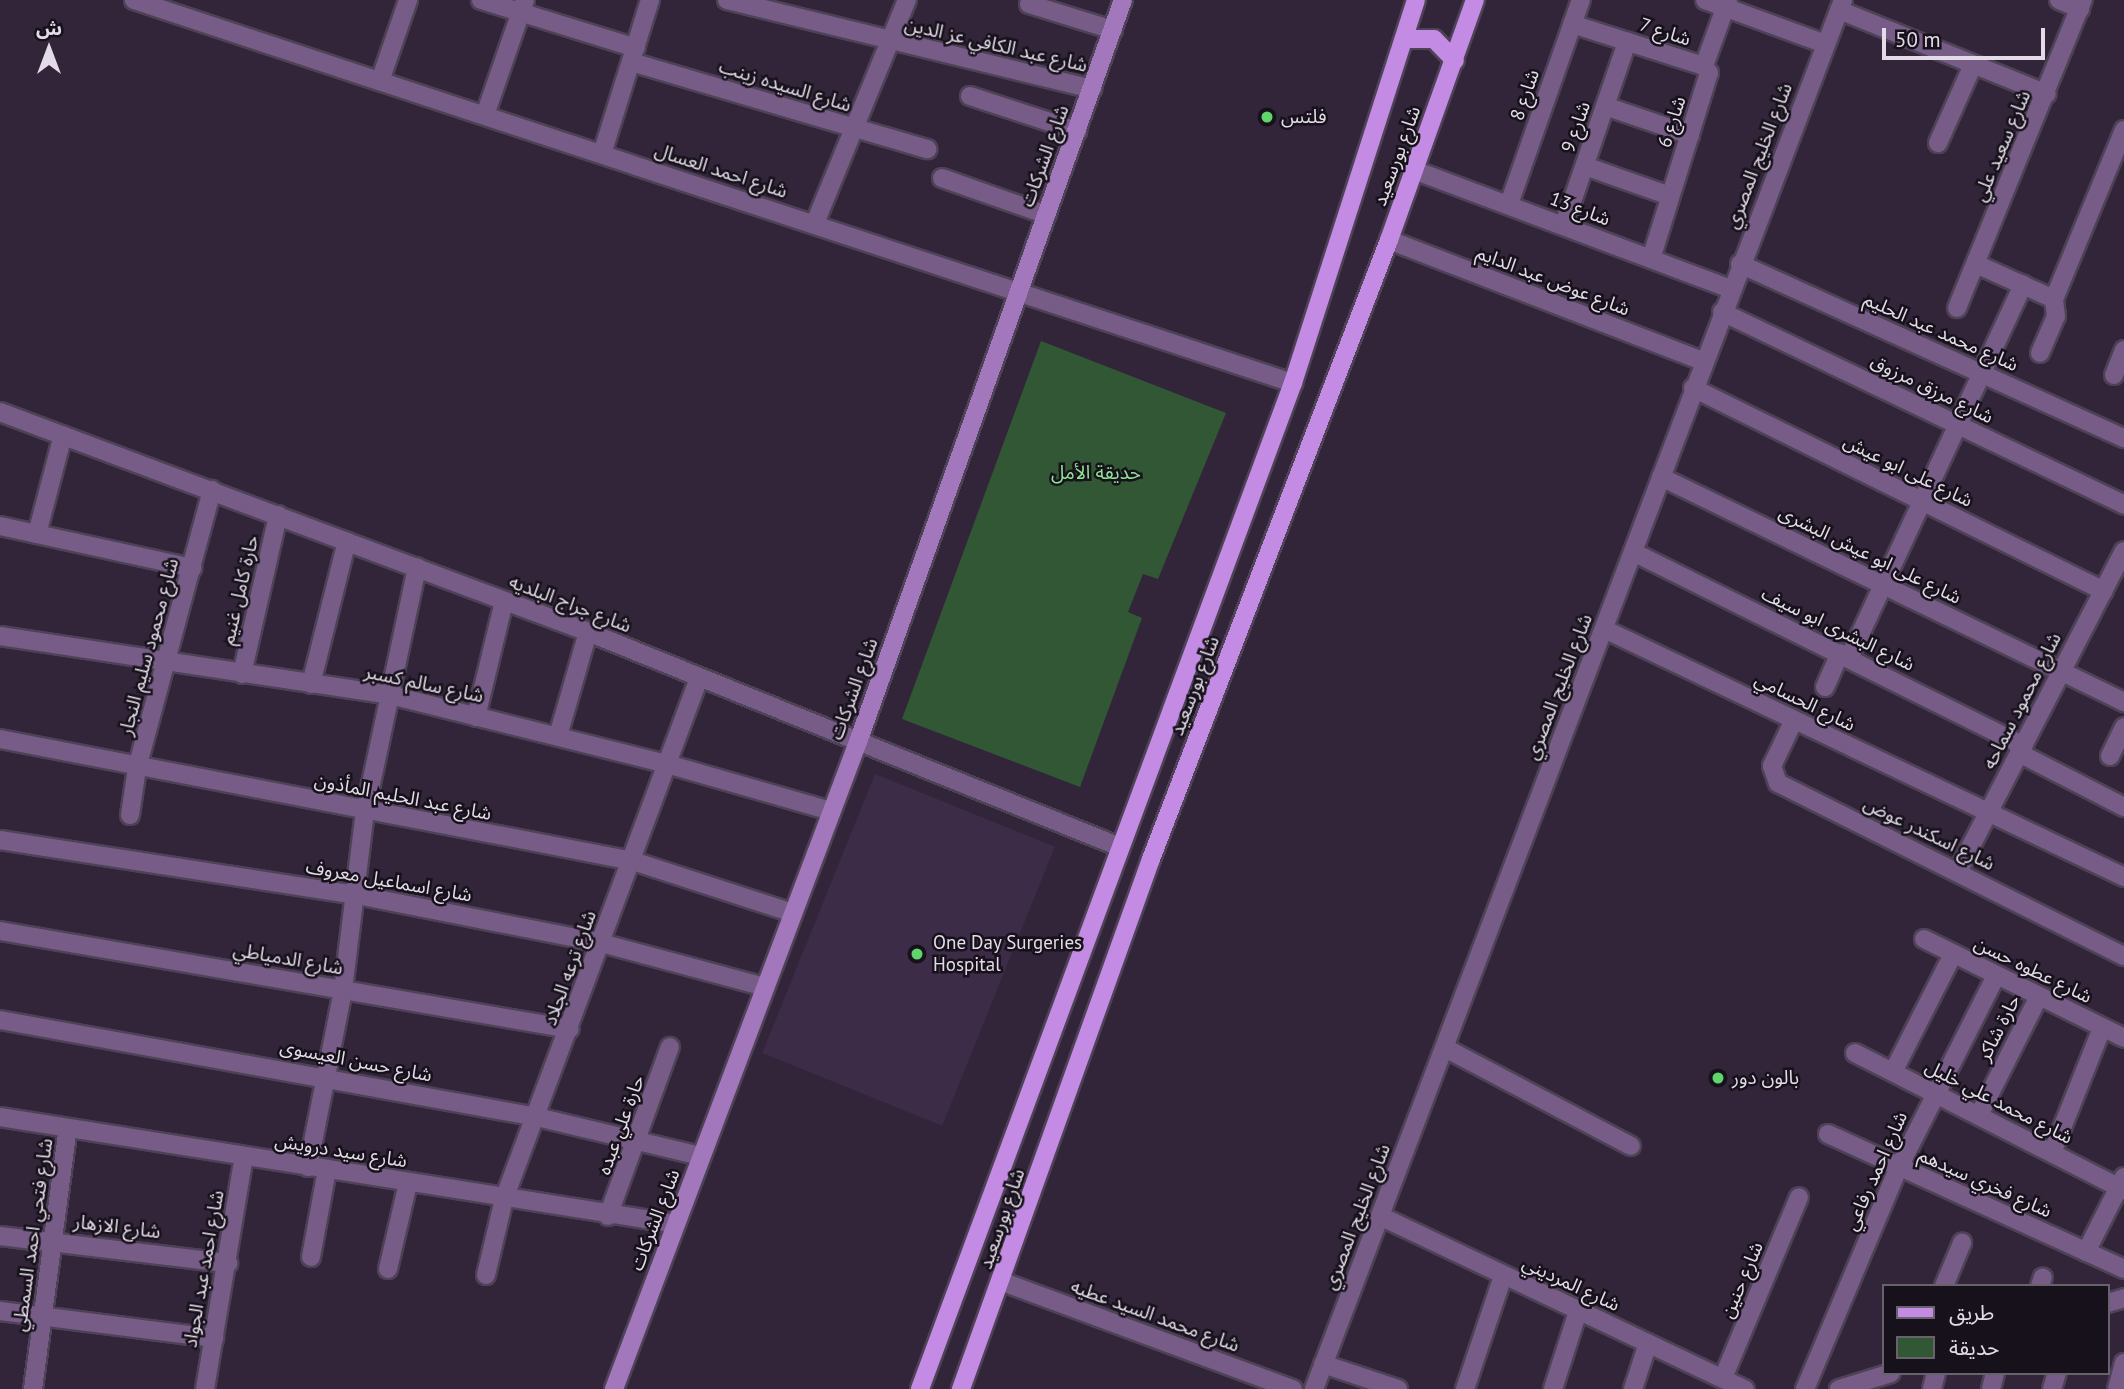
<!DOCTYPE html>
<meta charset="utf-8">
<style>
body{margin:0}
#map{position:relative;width:2124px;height:1389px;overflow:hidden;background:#32253a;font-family:"PT Sans","Noto Sans Arabic",sans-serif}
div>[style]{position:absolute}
.built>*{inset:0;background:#3d2c47;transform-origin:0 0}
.green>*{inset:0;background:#325734}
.roads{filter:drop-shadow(2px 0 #4e4256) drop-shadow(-2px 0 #4e4256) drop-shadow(0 2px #4e4256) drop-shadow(0 -2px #4e4256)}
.minor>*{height:18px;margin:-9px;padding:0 9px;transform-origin:9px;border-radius:9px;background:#775c87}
.tertiary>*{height:18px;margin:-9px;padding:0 9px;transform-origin:9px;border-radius:9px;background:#775c87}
.secondary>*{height:18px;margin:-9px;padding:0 9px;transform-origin:9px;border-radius:9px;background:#a277bc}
.primary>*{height:18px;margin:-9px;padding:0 9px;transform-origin:9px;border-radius:9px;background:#c38be4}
.dots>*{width:19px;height:19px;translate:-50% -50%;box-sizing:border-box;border:4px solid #16111a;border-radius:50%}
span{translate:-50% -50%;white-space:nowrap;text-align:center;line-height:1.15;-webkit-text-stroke:5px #16111a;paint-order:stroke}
.street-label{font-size:19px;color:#e3dbe8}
.poi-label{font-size:19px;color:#e3dbe8}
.left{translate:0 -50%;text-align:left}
.park-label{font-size:19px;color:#91e396}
.legend{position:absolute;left:1882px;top:1284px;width:228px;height:91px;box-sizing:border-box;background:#16111a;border:2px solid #68626c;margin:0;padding:9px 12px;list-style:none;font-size:21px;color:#e3dbe8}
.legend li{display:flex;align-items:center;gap:14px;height:35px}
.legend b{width:35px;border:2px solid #68626c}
.north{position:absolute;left:14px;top:14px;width:70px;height:70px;-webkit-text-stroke:5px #16111a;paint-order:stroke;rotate:0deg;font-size:19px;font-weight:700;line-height:28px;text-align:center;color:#e3dbe8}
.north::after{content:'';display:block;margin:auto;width:24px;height:32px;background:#e3dbe8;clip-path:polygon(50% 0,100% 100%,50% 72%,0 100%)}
.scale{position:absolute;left:1882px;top:28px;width:163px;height:32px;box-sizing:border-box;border:4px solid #e3dbe8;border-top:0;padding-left:9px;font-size:21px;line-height:24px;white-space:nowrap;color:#e3dbe8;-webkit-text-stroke:5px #16111a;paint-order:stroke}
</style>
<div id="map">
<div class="built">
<i style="left:875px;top:774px;width:194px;height:301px;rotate:22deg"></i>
</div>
<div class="green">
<i style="clip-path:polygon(1041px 341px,1226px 413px,1158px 579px,1143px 574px,1128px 612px,1142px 618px,1080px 787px,902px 719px)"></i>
</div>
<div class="roads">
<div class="minor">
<i style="left:134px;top:0;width:1221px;rotate:18.29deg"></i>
<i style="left:481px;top:0;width:162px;rotate:17.2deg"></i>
<i style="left:727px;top:0;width:376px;rotate:13.7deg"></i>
<i style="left:1705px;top:0;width:128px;rotate:20.1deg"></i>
<i style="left:2059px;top:0;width:23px;rotate:23deg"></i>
<i style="left:1029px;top:4px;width:88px;rotate:17.2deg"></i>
<i style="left:1839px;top:10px;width:224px;rotate:22deg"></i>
<i style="left:1572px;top:24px;width:139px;rotate:17.7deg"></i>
<i style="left:631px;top:62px;width:309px;rotate:16.4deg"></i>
<i style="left:380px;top:81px;width:86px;rotate:-70.9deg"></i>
<i style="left:970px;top:96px;width:113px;rotate:18.1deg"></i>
<i style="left:1605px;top:106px;width:90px;rotate:18.8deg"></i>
<i style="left:485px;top:115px;width:122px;rotate:-70.8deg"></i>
<i style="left:1938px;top:143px;width:83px;rotate:-65.9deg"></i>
<i style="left:602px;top:154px;width:161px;rotate:-72.7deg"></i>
<i style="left:1585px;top:166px;width:90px;rotate:19.4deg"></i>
<i style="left:1414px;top:170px;width:338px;rotate:20.6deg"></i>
<i style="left:942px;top:178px;width:111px;rotate:19.4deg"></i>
<i style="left:1509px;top:204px;width:216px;rotate:-70.6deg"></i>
<i style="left:815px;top:223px;width:241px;rotate:-67.6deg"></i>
<i style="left:1564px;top:225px;width:194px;rotate:-71deg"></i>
<i style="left:1389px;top:240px;width:337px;rotate:21.1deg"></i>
<i style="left:1651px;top:259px;width:195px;rotate:-72.7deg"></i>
<i style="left:1709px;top:73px;width:9px;rotate:-126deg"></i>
<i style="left:1704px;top:66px;width:70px;rotate:-70deg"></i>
<i style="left:1740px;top:264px;width:422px;rotate:24.4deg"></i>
<i style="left:1976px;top:264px;width:85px;rotate:24.2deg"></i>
<i style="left:1957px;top:308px;width:333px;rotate:-67.8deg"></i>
<i style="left:1722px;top:312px;width:446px;rotate:25.6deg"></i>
<i style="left:2040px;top:353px;width:40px;rotate:-66.6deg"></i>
<i style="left:2056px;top:316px;width:17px;rotate:-97deg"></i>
<i style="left:2054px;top:299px;width:183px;rotate:-67.5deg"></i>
<i style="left:2114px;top:375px;width:27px;rotate:-68deg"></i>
<i style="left:1693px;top:388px;width:458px;rotate:26.3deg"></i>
<i style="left:0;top:412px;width:628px;rotate:20.51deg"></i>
<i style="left:588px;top:632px;width:574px;rotate:22.01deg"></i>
<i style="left:1661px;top:477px;width:515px;rotate:25.92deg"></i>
<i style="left:0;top:526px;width:197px;rotate:12.3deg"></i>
<i style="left:37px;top:534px;width:102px;rotate:-75.3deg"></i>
<i style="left:1633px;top:552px;width:436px;rotate:26.4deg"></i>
<i style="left:1604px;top:629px;width:576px;rotate:25.5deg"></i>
<i style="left:0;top:636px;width:394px;rotate:8.6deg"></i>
<i style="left:390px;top:695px;width:285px;rotate:14deg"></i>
<i style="left:667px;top:764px;width:171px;rotate:16deg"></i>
<i style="left:1849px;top:658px;width:412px;rotate:-65deg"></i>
<i style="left:242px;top:674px;width:163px;rotate:-77.2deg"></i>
<i style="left:311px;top:684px;width:147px;rotate:-75.9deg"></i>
<i style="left:1825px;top:687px;width:37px;rotate:-66deg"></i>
<i style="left:476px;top:717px;width:119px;rotate:-76.4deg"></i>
<i style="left:1794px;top:720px;width:51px;rotate:115.6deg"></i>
<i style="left:1772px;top:766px;width:18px;rotate:71deg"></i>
<i style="left:1778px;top:783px;width:387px;rotate:26.6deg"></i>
<i style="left:558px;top:736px;width:108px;rotate:-73.9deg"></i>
<i style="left:0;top:739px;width:645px;rotate:10.91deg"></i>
<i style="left:633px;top:861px;width:168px;rotate:18deg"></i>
<i style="left:2019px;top:753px;width:118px;rotate:27.2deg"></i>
<i style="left:2110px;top:756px;width:32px;rotate:-64deg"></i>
<i style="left:130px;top:815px;width:48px;rotate:-81.5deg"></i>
<i style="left:137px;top:768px;width:288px;rotate:-74.9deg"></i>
<i style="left:0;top:840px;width:361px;rotate:8.8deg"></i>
<i style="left:357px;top:895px;width:249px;rotate:11.1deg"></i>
<i style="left:601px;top:943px;width:170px;rotate:15deg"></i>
<i style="left:1958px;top:871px;width:360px;rotate:-62.6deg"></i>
<i style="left:0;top:931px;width:578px;rotate:9.76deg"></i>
<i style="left:1924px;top:939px;width:223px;rotate:26.3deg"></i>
<i style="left:0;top:1020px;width:546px;rotate:10.24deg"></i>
<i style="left:537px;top:1117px;width:169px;rotate:13.4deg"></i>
<i style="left:1445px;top:1048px;width:210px;rotate:27.8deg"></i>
<i style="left:1855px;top:1053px;width:302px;rotate:27deg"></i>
<i style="left:1893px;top:1072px;width:132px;rotate:-63deg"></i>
<i style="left:1979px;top:1115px;width:133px;rotate:-63.2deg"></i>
<i style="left:0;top:1117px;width:684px;rotate:8.99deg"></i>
<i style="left:1828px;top:1134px;width:325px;rotate:24.5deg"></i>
<i style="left:2052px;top:1153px;width:135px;rotate:-68.2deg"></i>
<i style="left:308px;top:1167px;width:180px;rotate:-78.8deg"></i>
<i style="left:343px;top:990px;width:179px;rotate:-83deg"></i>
<i style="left:365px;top:812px;width:250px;rotate:-78deg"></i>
<i style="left:608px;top:1216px;width:180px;rotate:-69.9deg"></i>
<i style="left:1380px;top:1216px;width:404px;rotate:25.4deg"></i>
<i style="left:0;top:1236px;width:230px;rotate:6.8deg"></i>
<i style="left:2086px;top:1252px;width:84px;rotate:-63.1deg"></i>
<i style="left:311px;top:1257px;width:88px;rotate:-79.6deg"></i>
<i style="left:388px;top:1269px;width:88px;rotate:-76.9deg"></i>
<i style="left:486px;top:1275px;width:78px;rotate:-76.7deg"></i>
<i style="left:504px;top:1199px;width:556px;rotate:-69.48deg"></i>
<i style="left:1003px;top:1282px;width:309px;rotate:20.3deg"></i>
<i style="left:1944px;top:1286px;width:47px;rotate:-67.3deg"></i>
<i style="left:2040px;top:1286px;width:9px;rotate:-72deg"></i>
<i style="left:2108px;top:1303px;width:17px;rotate:-17deg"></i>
<i style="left:0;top:1311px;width:216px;rotate:7.2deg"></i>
<i style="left:1323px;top:1364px;width:79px;rotate:18.4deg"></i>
<i style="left:1723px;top:1378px;width:196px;rotate:-67.2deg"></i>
<i style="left:33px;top:1389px;width:263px;rotate:-82.4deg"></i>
<i style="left:205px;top:1389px;width:236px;rotate:-80.5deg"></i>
<i style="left:1465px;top:1389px;width:119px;rotate:-71.4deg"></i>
<i style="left:1553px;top:1389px;width:82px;rotate:-72.2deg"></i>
<i style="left:1633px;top:1389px;width:48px;rotate:-71.9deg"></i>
<i style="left:1805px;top:1389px;width:241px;rotate:-67.1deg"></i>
<i style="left:1899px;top:1167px;width:214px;rotate:-63.1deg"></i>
<i style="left:1839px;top:1389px;width:54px;rotate:-17.1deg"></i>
<i style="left:1932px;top:1389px;width:16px;rotate:-76deg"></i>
<i style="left:1991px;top:1389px;width:16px;rotate:-76deg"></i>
<i style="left:2052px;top:1389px;width:17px;rotate:-73deg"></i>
<i style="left:2117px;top:1389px;width:27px;rotate:-75deg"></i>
</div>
<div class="tertiary">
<i style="left:1314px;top:1389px;width:1486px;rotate:-69.15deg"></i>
</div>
<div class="secondary">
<i style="left:614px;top:1389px;width:691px;rotate:-69.34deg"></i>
<i style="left:858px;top:742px;width:788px;rotate:-70.35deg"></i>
</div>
<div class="primary">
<i style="left:1404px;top:39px;width:30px"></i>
<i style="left:1434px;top:39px;width:30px;rotate:46deg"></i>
<i style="left:920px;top:1389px;width:1073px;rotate:-69.66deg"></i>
<i style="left:1293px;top:383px;width:402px;rotate:-72.2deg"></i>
<i style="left:961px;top:1389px;width:563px;rotate:-70.28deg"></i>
<i style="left:1151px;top:859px;width:663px;rotate:-68.97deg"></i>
<i style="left:1389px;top:240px;width:255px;rotate:-70.3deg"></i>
</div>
</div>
<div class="dots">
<i style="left:1267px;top:117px;background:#5fd56b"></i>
<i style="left:917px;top:954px;background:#5fd56b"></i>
<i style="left:1718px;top:1078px;background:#5fd56b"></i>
</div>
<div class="street-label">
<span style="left:1665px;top:32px;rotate:18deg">شارع 7</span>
<span style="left:996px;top:45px;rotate:13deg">شارع عبد الكافي عز الدين</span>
<span style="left:785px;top:86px;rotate:17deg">شارع السيده زينب</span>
<span style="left:1525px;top:95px;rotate:-71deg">شارع 8</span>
<span style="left:1672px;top:122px;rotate:-72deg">شارع 6</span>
<span style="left:1576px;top:127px;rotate:-71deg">شارع 9</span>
<span style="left:2002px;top:146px;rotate:-67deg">شارع سعيد علي</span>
<span style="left:1045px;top:156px;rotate:-70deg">شارع الشركات</span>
<span style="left:1397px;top:156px;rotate:-70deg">شارع بورسعيد</span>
<span style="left:1759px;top:156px;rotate:-69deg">شارع الخليج المصري</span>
<span style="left:721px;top:171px;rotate:18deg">شارع احمد العسال</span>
<span style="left:1580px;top:209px;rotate:21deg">شارع 13</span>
<span style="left:1553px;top:281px;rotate:21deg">شارع عوض عبد الدايم</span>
<span style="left:1941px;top:332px;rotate:24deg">شارع محمد عبد الحليم</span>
<span style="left:1932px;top:389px;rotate:26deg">شارع مرزق مرزوق</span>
<span style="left:1908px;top:471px;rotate:26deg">شارع على ابو عيش</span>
<span style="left:1870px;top:555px;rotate:26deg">شارع على ابو عيش البشرى</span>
<span style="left:240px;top:590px;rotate:-77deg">حارة كامل غنيم</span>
<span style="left:570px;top:604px;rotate:21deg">شارع جراج البلديه</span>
<span style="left:1838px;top:629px;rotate:26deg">شارع البشرى ابو سيف</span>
<span style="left:149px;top:647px;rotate:-75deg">شارع محمود سليم النجار</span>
<span style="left:424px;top:684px;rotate:12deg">شارع سالم كسبر</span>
<span style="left:1195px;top:686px;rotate:-69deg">شارع بورسعيد</span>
<span style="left:1559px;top:687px;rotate:-69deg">شارع الخليج المصري</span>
<span style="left:854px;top:689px;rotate:-70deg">شارع الشركات</span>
<span style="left:2022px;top:701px;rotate:-63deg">شارع محمود سماحه</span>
<span style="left:1805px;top:702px;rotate:26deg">شارع الحسامي</span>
<span style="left:403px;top:797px;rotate:11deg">شارع عبد الحليم المأذون</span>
<span style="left:1929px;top:834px;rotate:26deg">شارع اسكندر عوض</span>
<span style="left:389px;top:881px;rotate:10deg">شارع اسماعيل معروف</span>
<span style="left:288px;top:959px;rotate:10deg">شارع الدمياطي</span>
<span style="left:570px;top:968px;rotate:-70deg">شارع ترعه الجلاد</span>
<span style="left:2033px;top:970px;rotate:26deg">شارع عطوه حسن</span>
<span style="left:1999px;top:1028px;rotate:-63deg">حارة شاكر</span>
<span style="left:356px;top:1061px;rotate:11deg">شارع حسن العيسوى</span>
<span style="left:1999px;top:1102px;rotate:27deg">شارع محمد علي خليل</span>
<span style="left:621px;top:1125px;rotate:-70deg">حارة علي عبده</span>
<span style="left:341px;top:1151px;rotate:9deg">شارع سيد درويش</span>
<span style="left:1876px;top:1171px;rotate:-66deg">شارع احمد رفاعي</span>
<span style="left:1985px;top:1183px;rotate:24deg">شارع فخري سيدهم</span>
<span style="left:1357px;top:1217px;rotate:-69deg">شارع الخليج المصري</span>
<span style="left:1002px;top:1219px;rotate:-71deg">شارع بورسعيد</span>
<span style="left:655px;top:1220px;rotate:-69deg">شارع الشركات</span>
<span style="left:117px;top:1227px;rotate:7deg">شارع الازهار</span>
<span style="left:33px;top:1235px;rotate:-82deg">شارع فتحي احمد السمطي</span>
<span style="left:204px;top:1269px;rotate:-80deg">شارع احمد عبد الجواد</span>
<span style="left:1742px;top:1280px;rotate:-67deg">شارع حنين</span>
<span style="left:1571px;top:1284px;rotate:25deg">شارع المرديني</span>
<span style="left:1155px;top:1316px;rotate:20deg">شارع محمد السيد عطيه</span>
</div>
<div class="poi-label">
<span class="left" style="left:1281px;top:117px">فلتس</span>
<span class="left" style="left:933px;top:954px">One Day Surgeries<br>Hospital</span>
<span class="left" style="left:1732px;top:1078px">بالون دور</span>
</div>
<div class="park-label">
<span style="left:1096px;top:473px">حديقة الأمل</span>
</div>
<ul class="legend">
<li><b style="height:9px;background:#c38be4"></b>طريق</li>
<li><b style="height:19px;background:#325734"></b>حديقة</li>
</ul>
<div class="north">ش</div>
<div class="scale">50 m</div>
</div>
